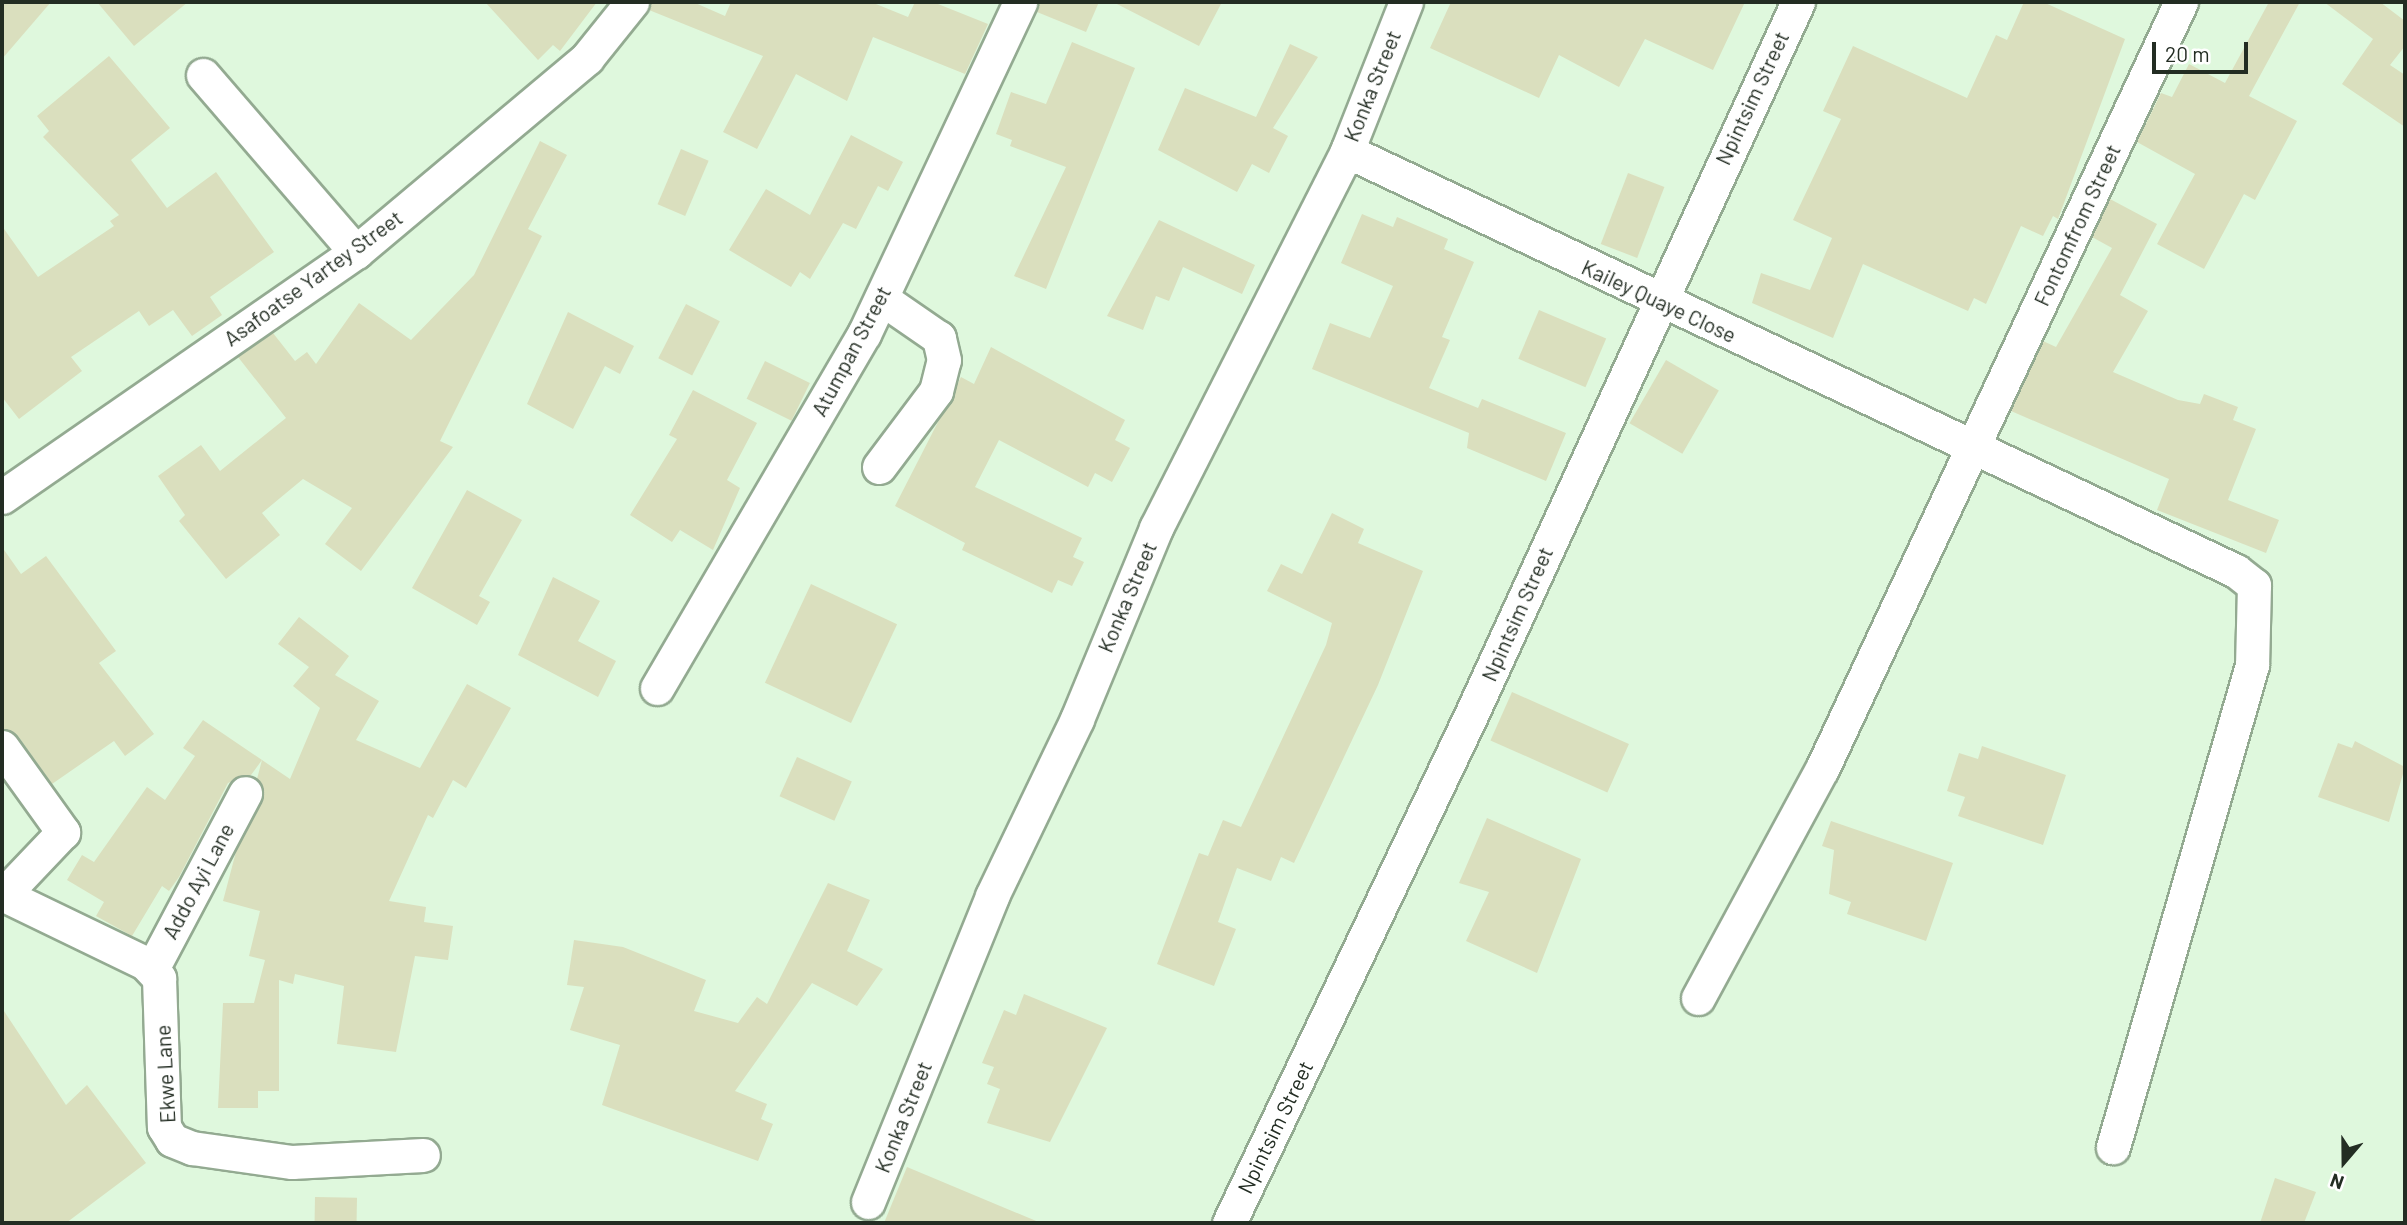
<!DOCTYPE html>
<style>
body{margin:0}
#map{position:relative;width:2407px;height:1225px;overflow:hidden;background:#dff8dd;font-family:Barlow,sans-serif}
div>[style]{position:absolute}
.building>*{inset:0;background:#dadfbe;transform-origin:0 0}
.roads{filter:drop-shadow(2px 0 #93aa91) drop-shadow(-2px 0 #93aa91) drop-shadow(0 2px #93aa91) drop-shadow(0 -2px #93aa91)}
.minor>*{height:33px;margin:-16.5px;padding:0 16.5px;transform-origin:16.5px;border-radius:16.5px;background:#fff}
span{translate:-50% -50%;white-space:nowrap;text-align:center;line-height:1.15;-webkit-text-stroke:5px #fff;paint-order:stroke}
.street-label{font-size:21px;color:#232d23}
.frame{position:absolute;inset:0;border:4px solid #232d23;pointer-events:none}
.north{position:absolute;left:2309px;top:1127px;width:70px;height:70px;-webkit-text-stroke:5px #fff;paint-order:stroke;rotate:200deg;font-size:19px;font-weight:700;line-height:28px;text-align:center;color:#232d23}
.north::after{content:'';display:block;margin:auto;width:24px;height:32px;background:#232d23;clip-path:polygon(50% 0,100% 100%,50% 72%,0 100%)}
.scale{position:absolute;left:2152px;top:42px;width:96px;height:32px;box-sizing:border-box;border:4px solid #232d23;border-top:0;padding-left:9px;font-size:21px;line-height:24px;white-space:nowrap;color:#232d23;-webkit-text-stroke:5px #fff;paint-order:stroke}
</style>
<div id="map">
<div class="building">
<i style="clip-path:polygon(2px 2px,51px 2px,2px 59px)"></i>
<i style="clip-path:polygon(97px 2px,188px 2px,134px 46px)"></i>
<i style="clip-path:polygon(485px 2px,597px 2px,560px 51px,553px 45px,538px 60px)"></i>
<i style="clip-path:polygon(651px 2px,693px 2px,725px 16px,731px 2px,871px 2px,908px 17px,915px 2px,933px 2px,988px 24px,965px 74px,873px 37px,847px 101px,796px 74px,757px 149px,723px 132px,763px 56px,649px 10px)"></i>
<i style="clip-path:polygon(1039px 2px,1099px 2px,1086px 32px,1037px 12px)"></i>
<i style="clip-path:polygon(1113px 2px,1222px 2px,1199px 46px)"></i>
<i style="clip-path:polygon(1451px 2px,1745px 2px,1713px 70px,1645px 39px,1619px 87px,1559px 55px,1539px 98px,1430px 48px)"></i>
<i style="clip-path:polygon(2024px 2px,2043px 2px,2125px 39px,2058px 219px,2053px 216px,2043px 236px,2021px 226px,1986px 304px,1974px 298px,1968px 311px,1863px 264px,1833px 338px,1752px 303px,1761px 273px,1810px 290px,1832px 238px,1793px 220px,1841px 119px,1823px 111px,1853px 46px,1967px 98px,1996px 35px,2007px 40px)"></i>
<i style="clip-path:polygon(2269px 2px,2300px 2px,2249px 96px,2297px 121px,2255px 200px,2244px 194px,2204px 269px,2157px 244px,2195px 174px,2137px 142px,2161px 93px,2172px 97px,2189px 64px,2225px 83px)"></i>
<i style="clip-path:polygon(2324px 2px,2380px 2px,2405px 21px,2405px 46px,2390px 65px,2405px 75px,2405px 127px,2342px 84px,2373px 39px)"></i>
<i style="clip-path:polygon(1072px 42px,1135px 68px,1046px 289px,1014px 276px,1066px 167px,1010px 146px,1012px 140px,996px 134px,1011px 92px,1046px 104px)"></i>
<i style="clip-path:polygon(1290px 44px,1318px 57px,1273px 128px,1288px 136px,1269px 173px,1252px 164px,1237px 192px,1158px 150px,1185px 88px,1256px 117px)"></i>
<i style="clip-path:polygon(109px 56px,170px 128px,131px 160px,167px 208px,216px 172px,274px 252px,210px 297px,222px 315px,192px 336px,173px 310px,149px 326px,139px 311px,71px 357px,82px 371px,19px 419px,2px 397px,2px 226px,38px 277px,114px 226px,110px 221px,119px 215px,43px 137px,49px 131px,37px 116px)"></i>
<i style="clip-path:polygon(851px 135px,903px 162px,888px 191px,878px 186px,856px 229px,843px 223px,810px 279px,800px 272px,791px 287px,729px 250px,766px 189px,810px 215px)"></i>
<i style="clip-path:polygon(540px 141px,567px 155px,528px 229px,542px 236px,440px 441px,453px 447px,361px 571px,325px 544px,352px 508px,303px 479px,262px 513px,280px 535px,226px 579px,179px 521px,185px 515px,158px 476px,201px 445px,220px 471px,286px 418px,238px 357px,273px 333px,295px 361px,307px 352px,316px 364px,359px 303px,411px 340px,474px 275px)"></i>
<i style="left:681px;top:149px;width:30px;height:60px;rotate:23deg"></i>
<i style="left:1628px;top:173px;width:39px;height:76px;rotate:21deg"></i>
<i style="clip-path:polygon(2110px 199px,2157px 224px,2120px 295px,2148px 311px,2113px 372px,2178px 400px,2200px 404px,2204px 394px,2238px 407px,2233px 420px,2256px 429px,2228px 500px,2279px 520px,2266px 553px,2157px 510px,2169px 479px,2011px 411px,2043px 341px,2056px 347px,2112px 248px,2092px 237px)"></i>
<i style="clip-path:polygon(1362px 214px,1393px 227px,1397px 217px,1448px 239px,1444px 249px,1474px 262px,1442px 337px,1450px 340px,1429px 388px,1478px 408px,1482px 399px,1566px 433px,1546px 481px,1467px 448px,1469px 433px,1312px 369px,1330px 323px,1370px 338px,1393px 286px,1341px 263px)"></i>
<i style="clip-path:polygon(1159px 220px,1255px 265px,1242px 294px,1183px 267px,1169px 301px,1156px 296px,1143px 330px,1107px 316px)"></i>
<i style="left:686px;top:304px;width:38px;height:61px;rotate:27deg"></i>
<i style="left:1539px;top:310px;width:73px;height:53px;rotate:23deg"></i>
<i style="clip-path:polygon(568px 312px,634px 346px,620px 374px,605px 366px,573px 429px,527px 404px)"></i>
<i style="clip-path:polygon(991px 347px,1125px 420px,1115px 440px,1130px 448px,1112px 482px,1095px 473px,1088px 487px,999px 440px,975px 487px,1082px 538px,1073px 557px,1084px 562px,1072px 586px,1058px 580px,1052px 593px,962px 550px,965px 543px,895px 506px,961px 377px,974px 384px)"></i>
<i style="left:1666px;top:360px;width:61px;height:73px;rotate:30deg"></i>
<i style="left:765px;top:361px;width:50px;height:42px;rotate:26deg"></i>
<i style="clip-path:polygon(693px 390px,757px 423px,727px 480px,740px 488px,713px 550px,680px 530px,672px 542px,630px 515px,677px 439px,669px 435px)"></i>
<i style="clip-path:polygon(467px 490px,522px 520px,479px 596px,490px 602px,477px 625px,412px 588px)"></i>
<i style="clip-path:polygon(1332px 513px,1364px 529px,1358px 543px,1423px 571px,1378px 685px,1294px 863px,1281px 857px,1271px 881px,1237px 868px,1218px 922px,1236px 929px,1214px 986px,1157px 964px,1199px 853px,1208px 856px,1223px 820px,1241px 827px,1326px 645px,1332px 623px,1267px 591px,1281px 564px,1302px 574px)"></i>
<i style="clip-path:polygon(2px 547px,21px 574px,46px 556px,116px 651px,99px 663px,154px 734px,125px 756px,114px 741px,52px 784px,18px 736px,2px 728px)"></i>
<i style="clip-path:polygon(553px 577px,600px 601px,578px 641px,616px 661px,598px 697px,518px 655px)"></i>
<i style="left:811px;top:584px;width:95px;height:109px;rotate:25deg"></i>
<i style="clip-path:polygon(299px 617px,349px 656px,335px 675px,379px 701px,356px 740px,420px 768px,467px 684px,511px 708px,466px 788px,453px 780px,433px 818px,428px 815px,389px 901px,426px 907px,424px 922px,453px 926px,448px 960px,415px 956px,396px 1052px,337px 1044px,344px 986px,295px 974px,293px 984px,279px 980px,279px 1091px,258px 1091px,258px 1108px,218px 1108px,223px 1003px,254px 1003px,265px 960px,249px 956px,260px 911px,223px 901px,237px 848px,262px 801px,257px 779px,262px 760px,290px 779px,320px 708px,293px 686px,309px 667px,278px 644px)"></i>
<i style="left:1512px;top:692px;width:128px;height:53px;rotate:24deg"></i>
<i style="clip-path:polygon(203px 720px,262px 760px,251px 775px,228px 783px,179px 877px,169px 891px,162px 886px,132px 936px,96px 916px,104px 902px,67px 880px,82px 855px,94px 862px,147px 787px,165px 800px,195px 756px,183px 748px)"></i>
<i style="clip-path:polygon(2355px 741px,2405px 767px,2389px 822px,2318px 797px,2338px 743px,2352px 748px)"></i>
<i style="clip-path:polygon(1982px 746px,2066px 775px,2043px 845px,1958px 816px,1965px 797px,1947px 791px,1959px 753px,1978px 759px)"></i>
<i style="left:797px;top:757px;width:60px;height:43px;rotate:24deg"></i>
<i style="clip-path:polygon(1487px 818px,1581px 859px,1537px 973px,1466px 941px,1489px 892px,1459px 883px)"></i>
<i style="clip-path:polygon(1831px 821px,1953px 863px,1926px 941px,1847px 914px,1851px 902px,1829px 894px,1834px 850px,1822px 846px)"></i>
<i style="clip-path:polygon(828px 883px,870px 900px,847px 951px,883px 969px,857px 1006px,812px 983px,735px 1091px,767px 1104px,761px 1119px,773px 1124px,758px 1161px,602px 1105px,620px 1045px,570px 1030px,584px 987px,567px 985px,574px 940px,623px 947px,706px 980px,694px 1011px,738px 1023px,757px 997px,767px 1004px)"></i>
<i style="clip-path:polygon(1024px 994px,1107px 1028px,1050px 1142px,987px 1123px,1000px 1089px,987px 1084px,994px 1067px,982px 1063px,1004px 1010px,1016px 1015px)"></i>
<i style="clip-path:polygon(2px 1008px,66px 1105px,87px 1085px,146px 1163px,66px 1223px,2px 1223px)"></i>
<i style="clip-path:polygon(907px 1167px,1041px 1223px,884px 1223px)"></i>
<i style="clip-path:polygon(2275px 1178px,2316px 1192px,2304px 1223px,2260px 1223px)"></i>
<i style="left:315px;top:1197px;width:42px;height:26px;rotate:1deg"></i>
</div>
<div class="roads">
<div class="minor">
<i style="left:203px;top:75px;width:234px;rotate:49.2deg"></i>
<i style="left:1347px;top:151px;width:983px;rotate:25.29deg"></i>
<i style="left:2236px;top:571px;width:23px;rotate:38deg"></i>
<i style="left:2254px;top:585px;width:80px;rotate:91.4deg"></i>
<i style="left:2252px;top:665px;width:502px;rotate:106.09deg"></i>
<i style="left:879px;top:467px;width:95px;rotate:-53.1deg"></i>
<i style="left:936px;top:391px;width:32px;rotate:-76deg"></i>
<i style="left:944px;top:360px;width:23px;rotate:-103deg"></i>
<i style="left:939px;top:338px;width:70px;rotate:-145.4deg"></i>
<i style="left:2px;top:497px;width:431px;rotate:-34.7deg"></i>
<i style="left:356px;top:252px;width:302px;rotate:-40deg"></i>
<i style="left:587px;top:58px;width:72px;rotate:-51.2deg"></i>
<i style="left:657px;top:688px;width:410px;rotate:-59.7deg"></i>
<i style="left:864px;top:334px;width:367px;rotate:-64.8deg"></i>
<i style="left:2px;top:747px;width:105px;rotate:54.3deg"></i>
<i style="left:63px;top:832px;width:83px;rotate:133.5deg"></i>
<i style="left:2px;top:894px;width:159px;rotate:25.8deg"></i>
<i style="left:145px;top:963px;width:21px;rotate:47deg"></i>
<i style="left:159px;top:978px;width:149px;rotate:88.1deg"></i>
<i style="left:164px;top:1127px;width:15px;rotate:58deg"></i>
<i style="left:172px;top:1140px;width:22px;rotate:22deg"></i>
<i style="left:192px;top:1148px;width:101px;rotate:8deg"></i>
<i style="left:292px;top:1162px;width:131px;rotate:-3.1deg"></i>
<i style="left:152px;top:969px;width:199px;rotate:-62.1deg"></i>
<i style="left:1698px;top:998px;width:260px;rotate:-61.6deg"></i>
<i style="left:1822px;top:769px;width:847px;rotate:-64.92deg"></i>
<i style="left:868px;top:1202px;width:330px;rotate:-67.9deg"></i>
<i style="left:992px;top:896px;width:196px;rotate:-64.3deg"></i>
<i style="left:1077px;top:719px;width:207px;rotate:-67.5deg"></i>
<i style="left:1156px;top:528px;width:423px;rotate:-63.1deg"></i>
<i style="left:1347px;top:151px;width:160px;rotate:-68.4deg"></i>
<i style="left:1229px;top:1223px;width:565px;rotate:-64.52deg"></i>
<i style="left:1472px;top:713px;width:782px;rotate:-65.37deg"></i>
</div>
</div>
<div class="street-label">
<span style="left:1372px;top:86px;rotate:-68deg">Konka Street</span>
<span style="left:1752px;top:98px;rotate:-65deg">Npintsim Street</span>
<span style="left:2077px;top:225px;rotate:-65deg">Fontomfrom Street</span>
<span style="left:313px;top:278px;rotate:-36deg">Asafoatse Yartey Street</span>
<span style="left:1659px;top:301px;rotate:25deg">Kailey Quaye Close</span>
<span style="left:851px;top:351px;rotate:-62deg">Atumpan Street</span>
<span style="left:1127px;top:597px;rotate:-67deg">Konka Street</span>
<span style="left:1517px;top:614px;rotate:-66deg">Npintsim Street</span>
<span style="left:198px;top:881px;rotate:-62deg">Addo Ayi Lane</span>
<span style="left:165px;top:1074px;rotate:-93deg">Ekwe Lane</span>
<span style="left:903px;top:1117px;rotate:-68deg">Konka Street</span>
<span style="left:1275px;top:1127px;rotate:-64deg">Npintsim Street</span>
</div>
<div class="frame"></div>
<div class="north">N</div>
<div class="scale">20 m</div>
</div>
